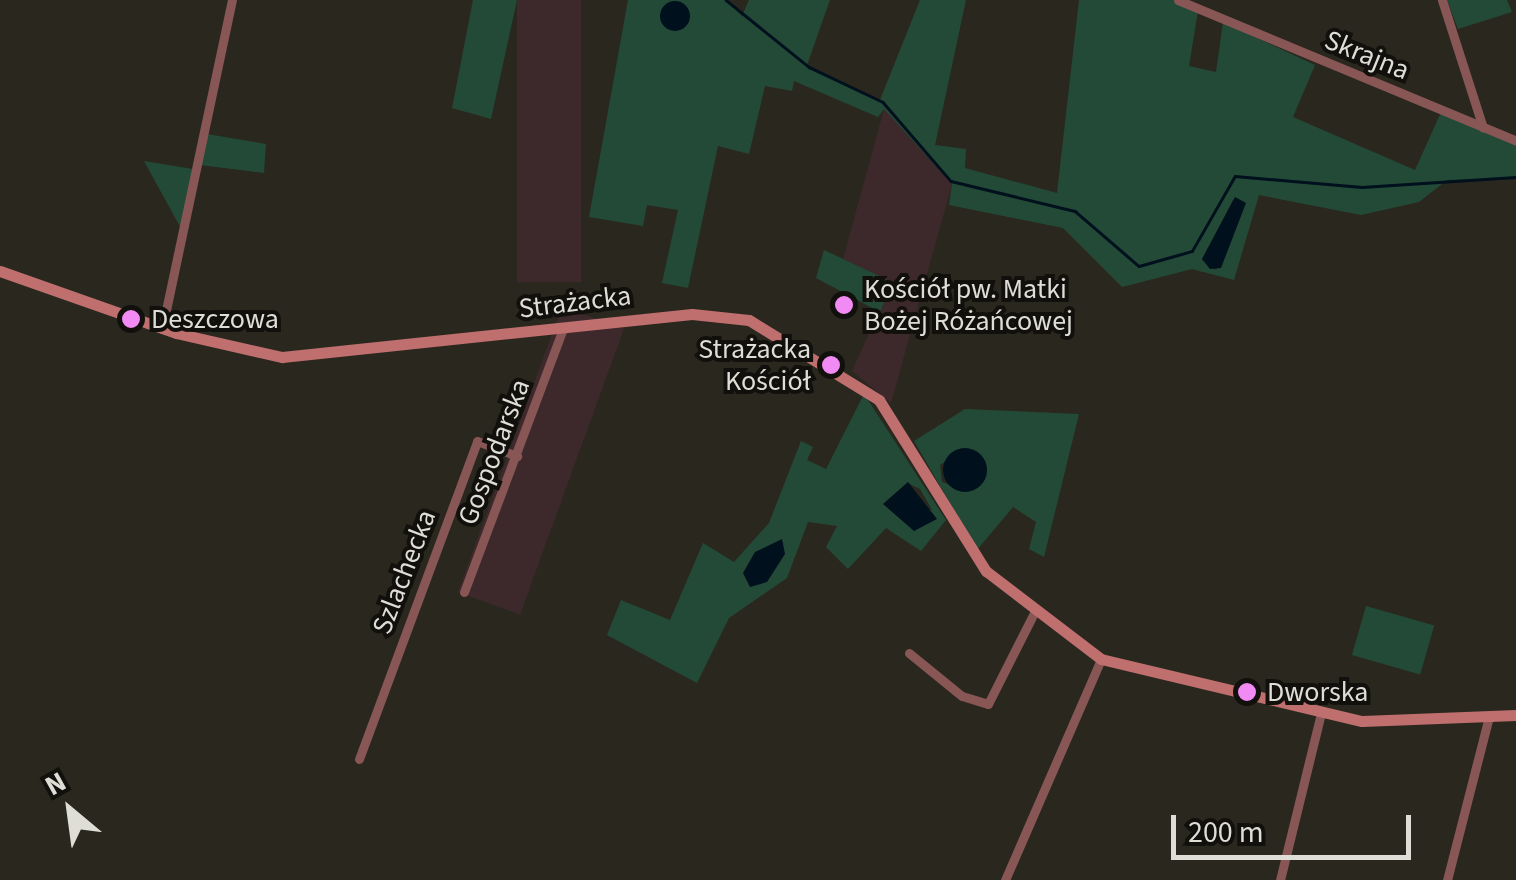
<!DOCTYPE html>
<meta charset="utf-8">
<style>
body{margin:0}
#map{position:relative;width:1516px;height:880px;overflow:hidden;background:#2a281e;font-family:"Source Sans 3",sans-serif}
div>[style]{position:absolute}
.industrial>*{inset:0;background:#3d292b;transform-origin:0 0}
.green>*{inset:0;background:#234a37;transform-origin:0 0}
.water>*{inset:0;background:#01101d}
.round{border-radius:50%}
.stream>*{height:2.5px;margin:-1.25px;padding:0 1.25px;transform-origin:1.25px;border-radius:1.25px;background:#01101d}
.street>*{height:9px;margin:-4.5px;padding:0 4.5px;transform-origin:4.5px;border-radius:4.5px;background:#895656}
.secondary>*{height:11px;margin:-5.5px;padding:0 5.5px;transform-origin:5.5px;border-radius:5.5px;background:#c06f6f}
.dots>*{width:28px;height:28px;translate:-50% -50%;box-sizing:border-box;border:5px solid #11100c;border-radius:50%}
span{translate:-50% -50%;white-space:nowrap;text-align:center;line-height:1.15;-webkit-text-stroke:8px #11100c;paint-order:stroke}
.street-label{font-size:28px;color:#deddd6}
.poi-label{font-size:28px;color:#deddd6}
.left{translate:0 -50%;text-align:left}
.right{translate:-100% -50%;text-align:right}
.north{position:absolute;left:20px;top:760px;width:100px;height:100px;-webkit-text-stroke:8px #11100c;paint-order:stroke;rotate:331deg;font-size:28px;font-weight:700;line-height:40px;text-align:center;color:#deddd6}
.north::after{content:'';display:block;margin:auto;width:35px;height:45px;background:#deddd6;clip-path:polygon(50% 0,100% 100%,50% 72%,0 100%)}
.scale{position:absolute;left:1171px;top:815px;width:240px;height:45px;box-sizing:border-box;border:5px solid #deddd6;border-top:0;padding-left:12px;font-size:30px;line-height:35px;white-space:nowrap;color:#deddd6;-webkit-text-stroke:8px #11100c;paint-order:stroke}
</style>
<div id="map">
<div class="industrial">
<i style="left:517px;top:0;width:64px;height:282px"></i>
<i style="clip-path:polygon(884px 109px,952px 184px,891px 403px,852px 371px,892px 282px,843px 259px)"></i>
<i style="left:624px;top:329px;width:304px;height:66px;rotate:110deg"></i>
</div>
<div class="green">
<i style="clip-path:polygon(473px 0,517px 0,491px 119px,452px 108px)"></i>
<i style="clip-path:polygon(evenodd,628px 0,727px 0,742px 16px,749px 0,830px 0,807px 65px,880px 100px,920px 0,966px 0,935px 145px,966px 149px,965px 168px,1057px 193px,1079px 0,1184px 0,1198px 11px,1189px 66px,1216px 72px,1223px 22px,1315px 65px,1293px 117px,1415px 170px,1442px 110px,1516px 141px,1516px 178px,1447px 180px,1419px 202px,1361px 215px,1259px 195px,1234px 280px,1192px 269px,1122px 287px,1063px 228px,949px 205px,952px 184px,884px 109px,878px 117px,794px 81px,792px 91px,765px 86px,749px 154px,718px 146px,688px 288px,662px 283px,678px 210px,647px 205px,643px 226px,589px 217px,628px 0,1233px 200px,1245px 204px,1216px 270px,1202px 260px,1233px 200px)"></i>
<i style="clip-path:polygon(1447px 0,1507px 0,1512px 12px,1458px 29px)"></i>
<i style="clip-path:polygon(207px 134px,266px 144px,264px 173px,200px 165px)"></i>
<i style="clip-path:polygon(144px 161px,199px 170px,184px 234px)"></i>
<i style="clip-path:polygon(824px 250px,892px 282px,880px 312px,816px 278px)"></i>
<i style="clip-path:polygon(evenodd,864px 394px,946px 520px,921px 551px,886px 528px,848px 569px,826px 547px,837px 526px,808px 522px,787px 578px,729px 618px,697px 683px,607px 635px,621px 600px,670px 620px,703px 543px,734px 562px,769px 523px,801px 441px,813px 447px,807px 460px,826px 469px,864px 394px,908px 483px,920px 489px,932px 510px,884px 504px,908px 483px)"></i>
<i style="clip-path:polygon(evenodd,965px 409px,1079px 414px,1044px 557px,1029px 549px,1036px 522px,1013px 507px,977px 550px,914px 441px,965px 409px,966px 449px,987px 476px,960px 489px,942px 482px,940px 465px,966px 449px)"></i>
<i style="left:1366px;top:606px;width:71px;height:51px;rotate:16deg"></i>
</div>
<div class="water">
<i class="round" style="left:660px;top:1px;width:30px;height:30px"></i>
<i style="clip-path:polygon(1235px 197px,1246px 203px,1221px 268px,1210px 269px,1202px 259px)"></i>
<i class="round" style="left:943px;top:448px;width:44px;height:44px"></i>
<i style="clip-path:polygon(908px 482px,937px 519px,914px 531px,883px 504px)"></i>
<i style="clip-path:polygon(782px 539px,785px 554px,767px 582px,750px 587px,743px 573px,755px 552px)"></i>
</div>
<div class="stream">
<i style="left:726px;top:0;width:107px;rotate:38.9deg"></i>
<i style="left:809px;top:67px;width:82px;rotate:25.3deg"></i>
<i style="left:883px;top:102px;width:104px;rotate:49.3deg"></i>
<i style="left:951px;top:181px;width:128px;rotate:13.6deg"></i>
<i style="left:1075px;top:211px;width:84px;rotate:40.7deg"></i>
<i style="left:1139px;top:266px;width:55px;rotate:-15.8deg"></i>
<i style="left:1192px;top:251px;width:86px;rotate:-60.2deg"></i>
<i style="left:1235px;top:176px;width:127px;rotate:5deg"></i>
<i style="left:1362px;top:187px;width:154px;rotate:-3.7deg"></i>
</div>
<div class="street">
<i style="left:1178px;top:0;width:366px;rotate:22.6deg"></i>
<i style="left:1442px;top:0;width:134px;rotate:72.2deg"></i>
<i style="left:162px;top:329px;width:336px;rotate:-78deg"></i>
<i style="left:464px;top:592px;width:282px;rotate:-69.4deg"></i>
<i style="left:909px;top:653px;width:68px;rotate:39.1deg"></i>
<i style="left:962px;top:696px;width:27px;rotate:17deg"></i>
<i style="left:988px;top:704px;width:102px;rotate:-63.2deg"></i>
<i style="left:359px;top:759px;width:339px;rotate:-69.6deg"></i>
<i style="left:477px;top:441px;width:43px;rotate:20.6deg"></i>
<i style="left:1005px;top:880px;width:241px;rotate:-66.5deg"></i>
<i style="left:1280px;top:880px;width:172px;rotate:-76.2deg"></i>
<i style="left:1447px;top:880px;width:169px;rotate:-75.6deg"></i>
</div>
<div class="secondary">
<i style="left:0;top:271px;width:187px;rotate:19.4deg"></i>
<i style="left:176px;top:333px;width:109px;rotate:12.8deg"></i>
<i style="left:282px;top:357px;width:412px;rotate:-6deg"></i>
<i style="left:692px;top:314px;width:57px;rotate:6deg"></i>
<i style="left:749px;top:320px;width:153px;rotate:31.6deg"></i>
<i style="left:879px;top:400px;width:202px;rotate:58deg"></i>
<i style="left:986px;top:571px;width:145px;rotate:37.4deg"></i>
<i style="left:1101px;top:659px;width:268px;rotate:13.4deg"></i>
<i style="left:1362px;top:721px;width:154px;rotate:-2.2deg"></i>
</div>
<div class="dots">
<i style="left:844px;top:305px;background:#f28af3"></i>
<i style="left:131px;top:319px;background:#f28af3"></i>
<i style="left:831px;top:365px;background:#f28af3"></i>
<i style="left:1247px;top:692px;background:#f28af3"></i>
</div>
<div class="street-label">
<span style="left:1367px;top:55px;rotate:22deg">Skrajna</span>
<span style="left:575px;top:302px;rotate:-7deg">Strażacka</span>
<span style="left:494px;top:452px;rotate:-69deg">Gospodarska</span>
<span style="left:404px;top:572px;rotate:-69deg">Szlachecka</span>
</div>
<div class="poi-label">
<span class="left" style="left:864px;top:305px">Kościół pw. Matki<br>Bożej Różańcowej</span>
<span class="left" style="left:151px;top:319px">Deszczowa</span>
<span class="right" style="left:811px;top:365px">Strażacka<br>Kościół</span>
<span class="left" style="left:1267px;top:692px">Dworska</span>
</div>
<div class="north">N</div>
<div class="scale">200 m</div>
</div>
